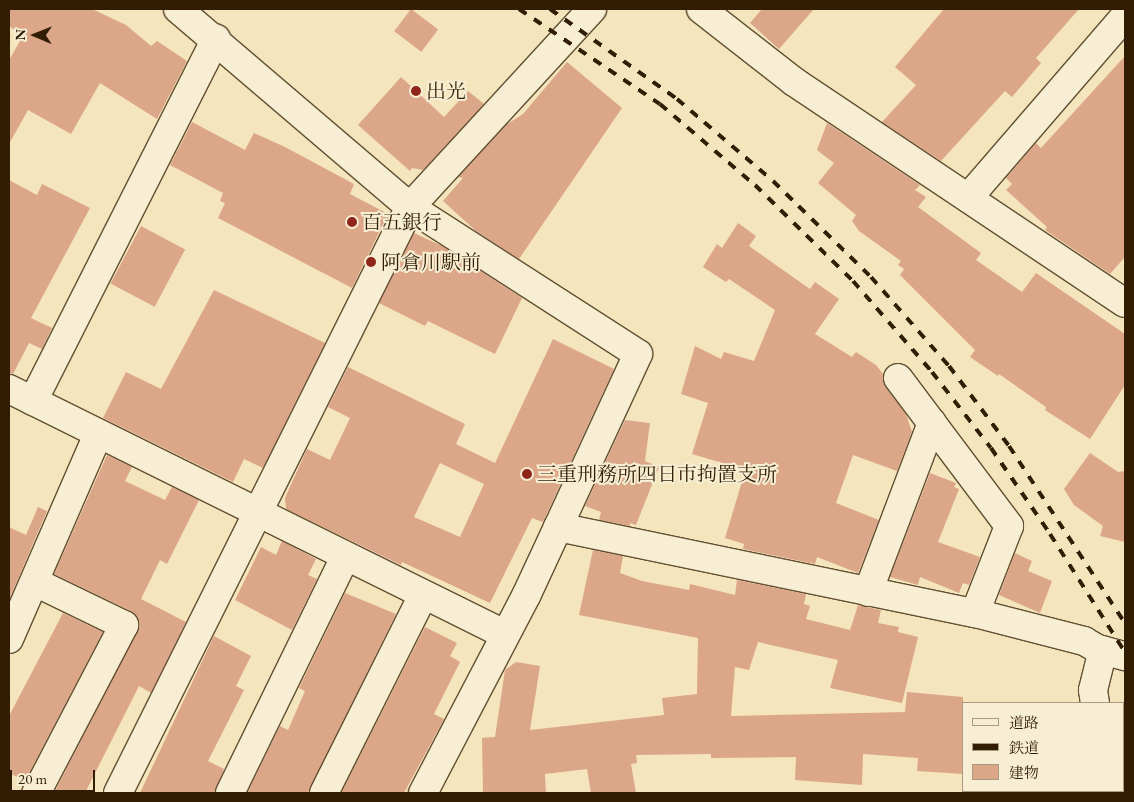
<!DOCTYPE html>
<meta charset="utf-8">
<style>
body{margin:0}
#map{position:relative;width:1134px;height:802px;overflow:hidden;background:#f4e5bc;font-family:"EB Garamond","Noto Serif JP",serif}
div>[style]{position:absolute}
.building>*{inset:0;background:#dca689;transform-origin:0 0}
.roads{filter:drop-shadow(1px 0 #624f31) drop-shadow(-1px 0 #624f31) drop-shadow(0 1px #624f31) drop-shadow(0 -1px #624f31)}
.minor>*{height:28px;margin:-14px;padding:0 14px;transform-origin:14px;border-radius:14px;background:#f8eed3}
.rail>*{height:4px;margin-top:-2px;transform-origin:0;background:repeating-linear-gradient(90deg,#321d03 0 9px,transparent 0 18px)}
.dots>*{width:14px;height:14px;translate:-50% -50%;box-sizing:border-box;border:2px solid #f8eed3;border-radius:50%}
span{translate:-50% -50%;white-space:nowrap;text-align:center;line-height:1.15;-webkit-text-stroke:4px #f8eed3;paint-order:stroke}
.poi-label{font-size:20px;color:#321d03}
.left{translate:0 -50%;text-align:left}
.frame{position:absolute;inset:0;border:10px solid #321d03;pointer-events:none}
.legend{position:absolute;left:962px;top:702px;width:162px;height:90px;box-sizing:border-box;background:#f8eed3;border:1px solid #a99a80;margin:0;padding:6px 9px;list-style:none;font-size:15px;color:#321d03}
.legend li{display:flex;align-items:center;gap:10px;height:25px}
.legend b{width:25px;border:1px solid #a99a80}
.north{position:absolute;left:10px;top:10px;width:50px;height:50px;-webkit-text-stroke:4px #f8eed3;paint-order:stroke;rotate:271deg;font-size:14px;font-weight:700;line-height:20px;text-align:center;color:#321d03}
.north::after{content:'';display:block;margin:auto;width:18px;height:22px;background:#321d03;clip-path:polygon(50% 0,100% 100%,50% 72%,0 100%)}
.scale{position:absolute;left:10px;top:770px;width:85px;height:22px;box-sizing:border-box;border:2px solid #321d03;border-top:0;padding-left:6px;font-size:15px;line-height:18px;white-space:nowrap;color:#321d03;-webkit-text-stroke:4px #f8eed3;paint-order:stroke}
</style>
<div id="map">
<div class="building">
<i style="clip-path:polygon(9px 9px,92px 9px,126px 25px,151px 46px,157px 41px,187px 61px,157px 119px,100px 83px,71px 134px,28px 110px,9px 144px,9px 60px,23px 36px,9px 26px)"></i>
<i style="left:411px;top:9px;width:34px;height:28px;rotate:37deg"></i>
<i style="clip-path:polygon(762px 9px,814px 9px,779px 49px,750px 23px)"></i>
<i style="clip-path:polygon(944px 9px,1079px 9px,1036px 58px,1041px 63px,1012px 97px,1005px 91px,941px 161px,882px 122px,916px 85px,895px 67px)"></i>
<i style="clip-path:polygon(1125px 56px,1125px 257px,1110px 274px,1045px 230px,1047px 227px,1006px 190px,1012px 184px,1006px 178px,1036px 143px,1041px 148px)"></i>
<i style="clip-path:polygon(567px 62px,622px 108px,519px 259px,476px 231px,443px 201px,463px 178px,458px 177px,507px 124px,523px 114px)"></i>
<i style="clip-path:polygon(401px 77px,444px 117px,468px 91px,484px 104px,423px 170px,412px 168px,410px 171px,358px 125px)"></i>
<i style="clip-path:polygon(192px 122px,245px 150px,254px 133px,285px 147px,354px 184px,350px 194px,388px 214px,352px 288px,218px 218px,225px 203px,220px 201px,223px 193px,170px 165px)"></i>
<i style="clip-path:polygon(827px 123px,920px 185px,915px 190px,926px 197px,918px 207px,981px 253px,976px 260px,1022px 292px,1036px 273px,1125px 334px,1125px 385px,1090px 439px,1045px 410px,1046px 407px,999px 374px,998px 376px,970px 357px,975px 350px,900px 275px,904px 269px,898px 265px,901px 261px,859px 231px,852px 221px,856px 215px,818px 183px,834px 163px,817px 150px)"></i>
<i style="clip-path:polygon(9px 180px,37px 195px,42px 184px,90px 208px,31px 318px,52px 328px,42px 349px,29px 343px,13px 374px,9px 373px)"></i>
<i style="clip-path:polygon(738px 223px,756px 236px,749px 246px,810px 289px,815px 282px,839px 299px,815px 334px,852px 357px,856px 352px,876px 365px,883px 374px,886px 387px,906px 414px,912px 432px,897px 471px,853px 455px,836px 503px,879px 520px,858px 573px,817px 557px,815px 564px,743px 549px,744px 544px,725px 538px,744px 475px,740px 474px,742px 469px,692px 454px,708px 403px,681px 394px,695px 346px,721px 359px,724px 352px,754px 361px,775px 310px,729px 279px,726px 282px,703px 267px,717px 244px,722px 248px)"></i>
<i style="left:141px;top:226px;width:50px;height:65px;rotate:28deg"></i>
<i style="clip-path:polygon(414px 233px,442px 246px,522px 298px,495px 354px,428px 321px,425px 326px,379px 303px)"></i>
<i style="clip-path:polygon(214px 290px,325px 343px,263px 468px,244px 459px,233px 482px,103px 418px,126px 372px,161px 389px)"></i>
<i style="clip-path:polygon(evenodd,553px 339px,614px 369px,543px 522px,532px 518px,490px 603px,402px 562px,401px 565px,286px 509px,285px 498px,307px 449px,330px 460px,350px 418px,328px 407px,348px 367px,465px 424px,456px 444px,495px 463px,553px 339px,440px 463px,484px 484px,460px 537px,414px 517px,440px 463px)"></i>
<i style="clip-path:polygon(625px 420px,650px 423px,645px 461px,659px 467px,636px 525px,630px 523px,630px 526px,599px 520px,601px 512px,585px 506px)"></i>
<i style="clip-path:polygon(1090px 453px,1118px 472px,1125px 471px,1125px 542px,1100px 536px,1103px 526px,1074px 505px,1064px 489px)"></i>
<i style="clip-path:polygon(107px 455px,132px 467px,125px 481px,165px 500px,172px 487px,199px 500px,167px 564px,160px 560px,141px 599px,186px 622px,151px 693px,139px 686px,85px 793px,54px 793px,140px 625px,131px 611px,54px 574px)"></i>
<i style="clip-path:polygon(930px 473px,956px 483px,954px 487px,959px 489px,938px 542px,980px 557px,969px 585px,963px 583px,959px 593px,920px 577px,918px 585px,890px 577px)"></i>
<i style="clip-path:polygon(38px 507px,47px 511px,9px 600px,9px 527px,26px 535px)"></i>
<i style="clip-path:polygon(282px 541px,316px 559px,308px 575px,317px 579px,292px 630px,235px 600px,261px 547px,276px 555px)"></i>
<i style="clip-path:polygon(593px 550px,623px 556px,620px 573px,642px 581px,689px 590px,690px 584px,735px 595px,737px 580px,806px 594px,804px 604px,810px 606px,806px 619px,850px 630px,858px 605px,881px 610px,878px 623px,899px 627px,898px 632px,918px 637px,902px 703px,830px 688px,838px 660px,758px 642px,749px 670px,735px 667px,731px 716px,905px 712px,907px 692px,963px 697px,963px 774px,917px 771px,918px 758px,863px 754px,862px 785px,795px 780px,796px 757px,711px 758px,711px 754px,636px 755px,637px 763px,631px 764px,636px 793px,591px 793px,587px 769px,545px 774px,546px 793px,483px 793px,482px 738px,495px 737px,505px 670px,516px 662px,540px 666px,530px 730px,664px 715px,662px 698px,697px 694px,698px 638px,579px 615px)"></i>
<i style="clip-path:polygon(1015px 553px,1032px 561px,1028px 571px,1052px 581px,1040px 613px,999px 595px)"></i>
<i style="clip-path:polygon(345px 593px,396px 614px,308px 793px,247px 793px,280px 726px,288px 730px,305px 691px,299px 688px)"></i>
<i style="clip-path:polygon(63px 613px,103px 632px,25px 781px,9px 773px,9px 716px)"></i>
<i style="clip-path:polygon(425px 627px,457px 643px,450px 656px,460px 662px,434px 714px,444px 719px,404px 793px,341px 793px)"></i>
<i style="clip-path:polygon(214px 636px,251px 656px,236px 686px,244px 690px,208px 761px,224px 769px,215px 793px,140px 793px)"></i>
</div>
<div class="roads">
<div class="minor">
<i style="left:178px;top:9px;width:305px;rotate:40.5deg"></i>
<i style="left:410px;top:207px;width:271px;rotate:32.8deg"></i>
<i style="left:638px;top:354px;width:191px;rotate:114.8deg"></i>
<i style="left:701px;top:9px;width:117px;rotate:38deg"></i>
<i style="left:793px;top:81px;width:399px;rotate:33.8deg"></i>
<i style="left:968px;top:198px;width:240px;rotate:-49.2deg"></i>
<i style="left:898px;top:378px;width:185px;rotate:53.1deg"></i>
<i style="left:1009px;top:526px;width:93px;rotate:111.3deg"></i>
<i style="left:9px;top:389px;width:552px;rotate:26.33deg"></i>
<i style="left:33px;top:401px;width:406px;rotate:-63.2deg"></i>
<i style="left:35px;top:582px;width:99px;rotate:25.8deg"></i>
<i style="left:124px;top:625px;width:190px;rotate:117.6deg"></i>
<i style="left:868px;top:592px;width:181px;rotate:-69.3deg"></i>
<i style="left:9px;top:639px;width:223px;rotate:-66.5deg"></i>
<i style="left:1095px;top:703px;width:13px;rotate:-99deg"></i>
<i style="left:1093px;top:690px;width:41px;rotate:-76deg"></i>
<i style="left:118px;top:793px;width:655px;rotate:-63.51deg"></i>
<i style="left:410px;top:207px;width:269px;rotate:-47.4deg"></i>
<i style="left:230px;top:793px;width:263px;rotate:-64deg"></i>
<i style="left:324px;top:793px;width:221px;rotate:-63.4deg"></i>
<i style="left:423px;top:793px;width:222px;rotate:-62.4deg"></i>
<i style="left:526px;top:596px;width:76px;rotate:-65.1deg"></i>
<i style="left:558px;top:527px;width:426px;rotate:11.7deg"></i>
<i style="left:975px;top:613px;width:113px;rotate:14.4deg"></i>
<i style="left:1084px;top:641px;width:16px;rotate:30deg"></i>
<i style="left:1098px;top:649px;width:28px;rotate:15deg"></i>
<i style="left:1075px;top:793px;width:2px;rotate:-90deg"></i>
</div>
</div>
<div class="rail">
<i style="left:519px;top:9px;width:170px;rotate:34deg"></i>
<i style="left:660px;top:104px;width:125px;rotate:40.5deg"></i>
<i style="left:755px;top:185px;width:137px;rotate:44.4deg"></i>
<i style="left:853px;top:281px;width:121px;rotate:49deg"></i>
<i style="left:932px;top:372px;width:96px;rotate:52.2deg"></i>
<i style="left:991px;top:448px;width:104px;rotate:55.5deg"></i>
<i style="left:1050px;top:534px;width:140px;rotate:57.6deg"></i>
<i style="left:550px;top:9px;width:156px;rotate:35.3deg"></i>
<i style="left:677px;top:99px;width:126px;rotate:40.5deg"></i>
<i style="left:773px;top:181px;width:137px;rotate:44.4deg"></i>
<i style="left:871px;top:277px;width:118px;rotate:48.8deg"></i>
<i style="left:949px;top:366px;width:100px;rotate:53.1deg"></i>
<i style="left:1009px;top:446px;width:212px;rotate:56.8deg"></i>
</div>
<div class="dots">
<i style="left:416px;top:91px;background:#8f2418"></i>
<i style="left:352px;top:222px;background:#8f2418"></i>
<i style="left:371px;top:262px;background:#8f2418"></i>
<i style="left:527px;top:474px;background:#8f2418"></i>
</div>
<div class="poi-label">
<span class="left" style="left:426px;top:91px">出光</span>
<span class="left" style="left:362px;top:222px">百五銀行</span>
<span class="left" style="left:381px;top:262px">阿倉川駅前</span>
<span class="left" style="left:537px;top:474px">三重刑務所四日市拘置支所</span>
</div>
<div class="frame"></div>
<ul class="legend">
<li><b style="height:6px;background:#f8eed3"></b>道路</li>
<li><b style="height:6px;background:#321d03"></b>鉄道</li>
<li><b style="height:14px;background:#dca689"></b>建物</li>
</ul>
<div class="north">N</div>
<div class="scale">20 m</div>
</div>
